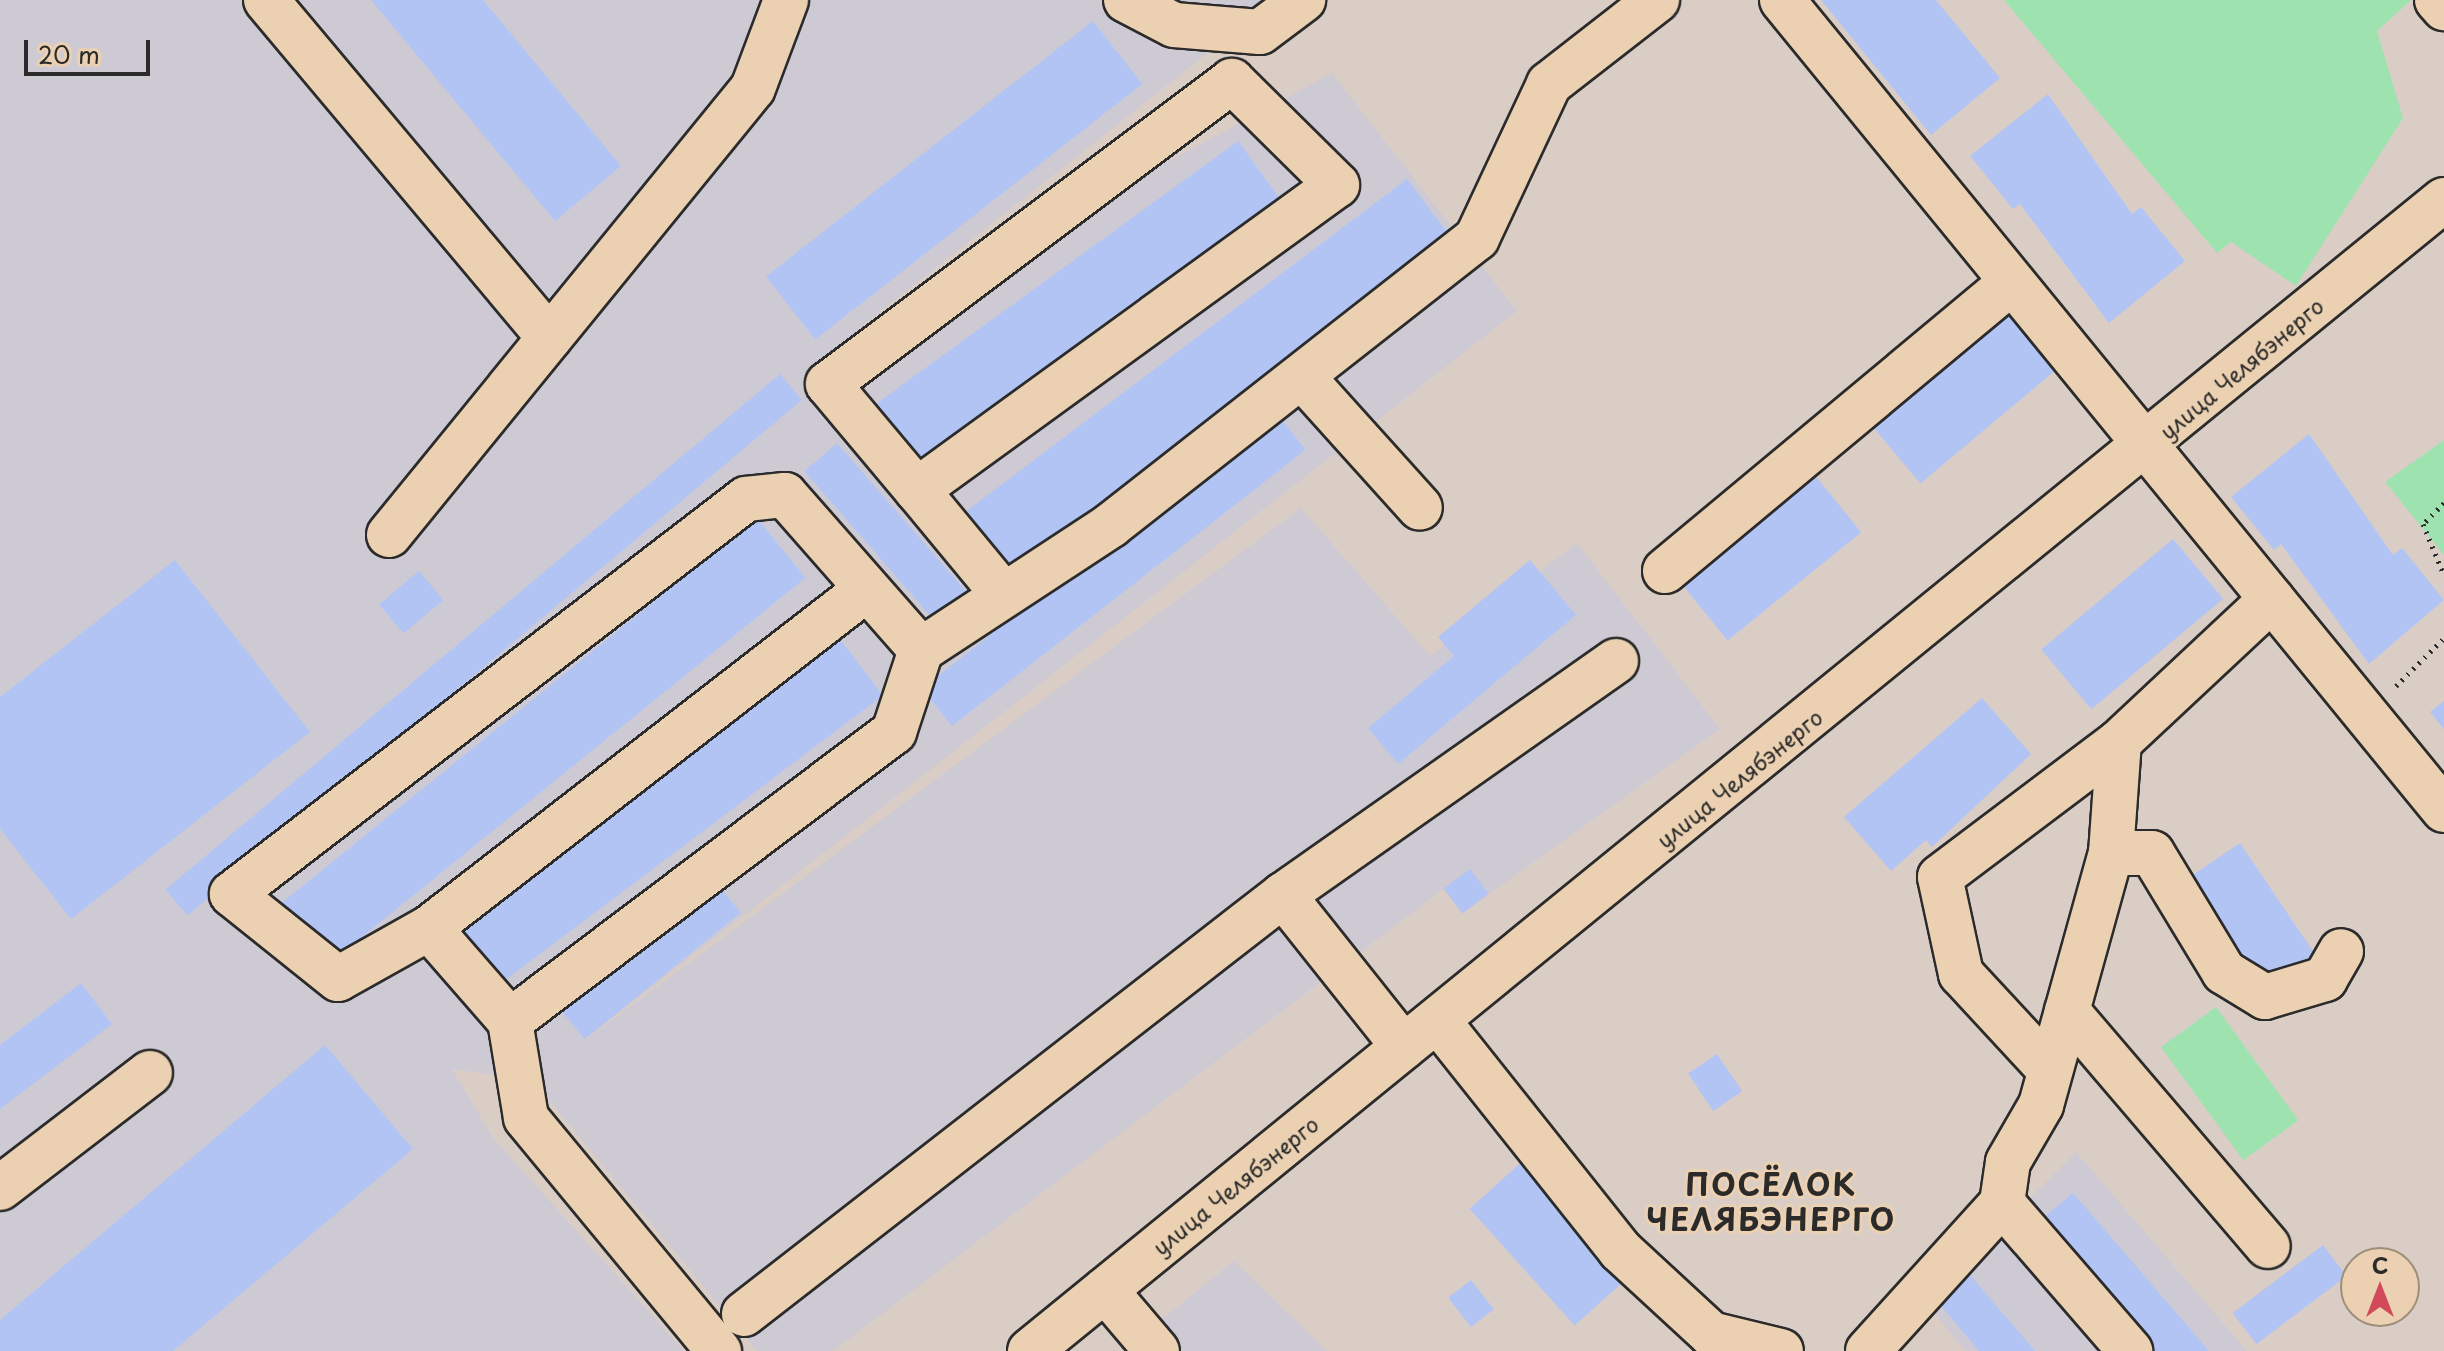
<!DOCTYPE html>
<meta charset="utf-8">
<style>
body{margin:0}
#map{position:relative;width:2444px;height:1351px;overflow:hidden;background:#dacdc6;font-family:"Playpen Sans",sans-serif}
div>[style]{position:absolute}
.built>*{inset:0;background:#cecad4}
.green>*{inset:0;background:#9ee3af;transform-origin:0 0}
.building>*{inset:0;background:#b2c4f4;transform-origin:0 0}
.path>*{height:5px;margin-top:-2.5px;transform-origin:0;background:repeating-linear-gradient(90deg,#2b2b2b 0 2px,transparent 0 8px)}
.roads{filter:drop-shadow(2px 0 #2b2b2b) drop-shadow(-2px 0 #2b2b2b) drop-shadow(0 2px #2b2b2b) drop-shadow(0 -2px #2b2b2b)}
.minor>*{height:44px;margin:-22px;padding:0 22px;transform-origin:22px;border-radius:22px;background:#ebd1b2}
span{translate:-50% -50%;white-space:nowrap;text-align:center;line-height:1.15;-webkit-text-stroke:6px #ebd1b2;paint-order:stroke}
.street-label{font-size:22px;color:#2b2b2b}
.district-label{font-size:30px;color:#2b2b2b;font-weight:700;letter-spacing:2px}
.north{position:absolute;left:2340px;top:1247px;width:80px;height:80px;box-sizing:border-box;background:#ebd1b2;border:2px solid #9e8f7c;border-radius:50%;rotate:0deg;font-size:22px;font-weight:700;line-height:32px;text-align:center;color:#2b2b2b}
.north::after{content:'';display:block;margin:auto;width:28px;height:36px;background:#d1495b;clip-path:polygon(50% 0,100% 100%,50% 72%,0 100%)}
.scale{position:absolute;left:24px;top:40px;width:126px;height:36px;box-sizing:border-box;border:4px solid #2b2b2b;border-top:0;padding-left:10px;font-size:24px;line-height:28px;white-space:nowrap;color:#2b2b2b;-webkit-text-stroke:6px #ebd1b2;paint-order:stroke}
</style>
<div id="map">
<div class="built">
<i style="clip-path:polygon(0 0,1275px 0,853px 333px,1332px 73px,1517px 311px,573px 1049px,1301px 508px,1430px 656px,1577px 543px,1720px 729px,1489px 894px,1470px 869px,833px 1351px,757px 1351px,532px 1080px,452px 1069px,494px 1139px,684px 1351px,0 1351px)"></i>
<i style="clip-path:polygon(2076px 1152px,2247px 1351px,1966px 1351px,1926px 1303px)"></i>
<i style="clip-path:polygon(1234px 1261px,1327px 1351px,1122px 1351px)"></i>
</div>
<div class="green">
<i style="clip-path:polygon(2004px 0,2411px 0,2377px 31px,2403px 118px,2296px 286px,2231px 242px,2217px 253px)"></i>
<i style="clip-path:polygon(2444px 440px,2444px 555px,2385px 482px)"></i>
<i style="left:2216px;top:1007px;width:140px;height:68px;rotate:54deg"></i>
</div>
<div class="building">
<i style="clip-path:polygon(371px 0,483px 0,621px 166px,555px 221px)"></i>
<i style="clip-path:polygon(1821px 0,1936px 0,2000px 78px,1931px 135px)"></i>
<i style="left:1093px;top:21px;width:80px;height:415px;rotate:52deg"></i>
<i style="clip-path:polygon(2048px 94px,2132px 214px,2141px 207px,2185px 261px,2109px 323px,2020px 204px,2013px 209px,1970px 156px)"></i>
<i style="left:1238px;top:141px;width:78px;height:468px;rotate:54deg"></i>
<i style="left:1407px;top:179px;width:81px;height:559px;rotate:53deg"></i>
<i style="left:2007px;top:313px;width:75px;height:176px;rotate:50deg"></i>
<i style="left:780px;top:374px;width:34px;height:802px;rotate:50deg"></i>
<i style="left:1276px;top:412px;width:48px;height:449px;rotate:52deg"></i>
<i style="clip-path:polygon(2309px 434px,2393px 555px,2402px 548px,2444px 600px,2369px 664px,2281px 544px,2274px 550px,2231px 497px)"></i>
<i style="left:837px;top:443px;width:209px;height:43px;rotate:49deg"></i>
<i style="left:1814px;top:474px;width:75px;height:172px;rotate:51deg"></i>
<i style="left:757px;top:518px;width:77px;height:616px;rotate:51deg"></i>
<i style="left:2173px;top:539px;width:78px;height:172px;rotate:50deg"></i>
<i style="clip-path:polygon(175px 560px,310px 732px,71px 919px,0 829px,0 697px)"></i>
<i style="clip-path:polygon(1530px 560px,1576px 615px,1398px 764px,1368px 728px,1454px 656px,1438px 637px)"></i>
<i style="left:419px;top:571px;width:38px;height:52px;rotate:50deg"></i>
<i style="left:837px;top:635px;width:76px;height:481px;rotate:53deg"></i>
<i style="clip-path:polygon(1982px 698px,2031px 754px,1932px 847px,1926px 840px,1891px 871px,1844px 817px)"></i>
<i style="clip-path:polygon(2444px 701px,2444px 729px,2430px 712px)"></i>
<i style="left:2240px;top:843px;width:135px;height:66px;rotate:56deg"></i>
<i style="left:1470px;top:869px;width:31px;height:33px;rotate:53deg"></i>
<i style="left:715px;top:881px;width:41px;height:201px;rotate:51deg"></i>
<i style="clip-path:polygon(81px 983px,112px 1024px,0 1109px,0 1045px)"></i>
<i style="clip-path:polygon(325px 1045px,413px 1149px,173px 1351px,0 1351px,0 1320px)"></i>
<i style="left:1717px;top:1054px;width:45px;height:35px;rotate:56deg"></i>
<i style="left:1526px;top:1158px;width:157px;height:76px;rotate:48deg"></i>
<i style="clip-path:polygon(2073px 1193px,2209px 1351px,2155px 1351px,2042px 1219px)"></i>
<i style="left:2323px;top:1245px;width:39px;height:113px;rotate:53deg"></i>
<i style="clip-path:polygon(1969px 1274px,2035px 1351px,1979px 1351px,1937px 1301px)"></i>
<i style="left:1471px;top:1280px;width:37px;height:29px;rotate:52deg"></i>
</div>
<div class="path">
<i style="left:2444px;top:503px;width:30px;rotate:135deg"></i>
<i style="left:2423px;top:524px;width:55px;rotate:67.6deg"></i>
<i style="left:2396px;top:686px;width:68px;rotate:-45deg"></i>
</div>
<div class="roads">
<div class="minor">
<i style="left:266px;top:0;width:441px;rotate:50deg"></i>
<i style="left:1126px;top:0;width:54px;rotate:27.5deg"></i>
<i style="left:1174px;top:25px;width:86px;rotate:4.7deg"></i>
<i style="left:1260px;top:32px;width:54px;rotate:-36.7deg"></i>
<i style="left:1782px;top:0;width:1046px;rotate:50.74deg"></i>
<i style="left:2437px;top:0;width:11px;rotate:49deg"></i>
<i style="left:1304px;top:379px;width:173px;rotate:48deg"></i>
<i style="left:917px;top:490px;width:519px;rotate:-35.99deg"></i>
<i style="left:1337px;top:185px;width:148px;rotate:-135.3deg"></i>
<i style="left:1232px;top:81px;width:505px;rotate:143.13deg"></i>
<i style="left:828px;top:384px;width:138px;rotate:50deg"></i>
<i style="left:917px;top:490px;width:136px;rotate:50.4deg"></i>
<i style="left:389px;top:535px;width:576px;rotate:-50.84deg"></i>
<i style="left:753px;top:88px;width:94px;rotate:-69.4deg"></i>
<i style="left:1665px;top:571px;width:450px;rotate:-39.8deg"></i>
<i style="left:863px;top:592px;width:549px;rotate:142.25deg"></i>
<i style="left:429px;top:928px;width:104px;rotate:150.7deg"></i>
<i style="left:338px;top:979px;width:136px;rotate:-141.3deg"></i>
<i style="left:232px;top:894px;width:648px;rotate:-37.54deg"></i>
<i style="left:746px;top:499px;width:39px;rotate:-6deg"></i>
<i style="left:785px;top:495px;width:206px;rotate:48.7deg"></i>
<i style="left:2111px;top:853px;width:41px"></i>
<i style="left:2152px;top:853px;width:139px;rotate:58.8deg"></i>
<i style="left:2224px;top:972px;width:48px;rotate:31.4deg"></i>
<i style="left:2265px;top:997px;width:63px;rotate:-16.7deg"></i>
<i style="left:2325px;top:979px;width:32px;rotate:-60deg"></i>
<i style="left:1283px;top:895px;width:407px;rotate:-35.1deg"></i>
<i style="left:429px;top:928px;width:123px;rotate:48.9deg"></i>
<i style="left:510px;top:1021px;width:98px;rotate:80.6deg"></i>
<i style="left:526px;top:1118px;width:303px;rotate:50.4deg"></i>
<i style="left:2067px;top:1011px;width:309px;rotate:49.5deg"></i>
<i style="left:510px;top:1021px;width:481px;rotate:-37deg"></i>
<i style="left:894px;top:732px;width:86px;rotate:-71.8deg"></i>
<i style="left:921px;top:650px;width:227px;rotate:-33.3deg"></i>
<i style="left:1111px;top:525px;width:465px;rotate:-38.1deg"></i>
<i style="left:1477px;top:238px;width:170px;rotate:-64.9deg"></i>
<i style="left:1549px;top:84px;width:137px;rotate:-37.9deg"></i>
<i style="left:1438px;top:1021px;width:293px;rotate:51.5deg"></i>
<i style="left:1620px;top:1250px;width:124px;rotate:42.7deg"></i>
<i style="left:1711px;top:1334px;width:72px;rotate:13.7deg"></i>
<i style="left:2050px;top:1070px;width:131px;rotate:-132.8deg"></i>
<i style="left:1961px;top:974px;width:99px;rotate:-102.2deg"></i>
<i style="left:1940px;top:877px;width:224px;rotate:-37deg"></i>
<i style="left:0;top:1188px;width:189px;rotate:-37.5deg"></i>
<i style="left:2002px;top:1203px;width:41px;rotate:-81.7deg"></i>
<i style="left:2008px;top:1162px;width:66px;rotate:-59.9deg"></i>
<i style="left:2041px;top:1105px;width:262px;rotate:-74.5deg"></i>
<i style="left:2111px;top:853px;width:111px;rotate:-85.9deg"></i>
<i style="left:2119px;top:742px;width:209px;rotate:-43.1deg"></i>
<i style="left:1105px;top:1290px;width:80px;rotate:49.6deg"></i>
<i style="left:744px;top:1314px;width:683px;rotate:-37.86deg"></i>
<i style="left:1283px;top:895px;width:194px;rotate:51.5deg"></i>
<i style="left:1030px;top:1351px;width:1823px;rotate:-39.15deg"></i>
<i style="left:1868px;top:1351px;width:200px;rotate:-47.8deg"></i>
<i style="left:2002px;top:1203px;width:196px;rotate:49.1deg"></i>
</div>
</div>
<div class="street-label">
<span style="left:2241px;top:368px;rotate:-40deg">улица Челябэнерго</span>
<span style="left:1739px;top:778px;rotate:-39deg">улица Челябэнерго</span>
<span style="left:1235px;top:1185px;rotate:-39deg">улица Челябэнерго</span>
</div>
<div class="district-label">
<span style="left:1771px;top:1201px">ПОСЁЛОК<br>ЧЕЛЯБЭНЕРГО</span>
</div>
<div class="north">С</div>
<div class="scale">20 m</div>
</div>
